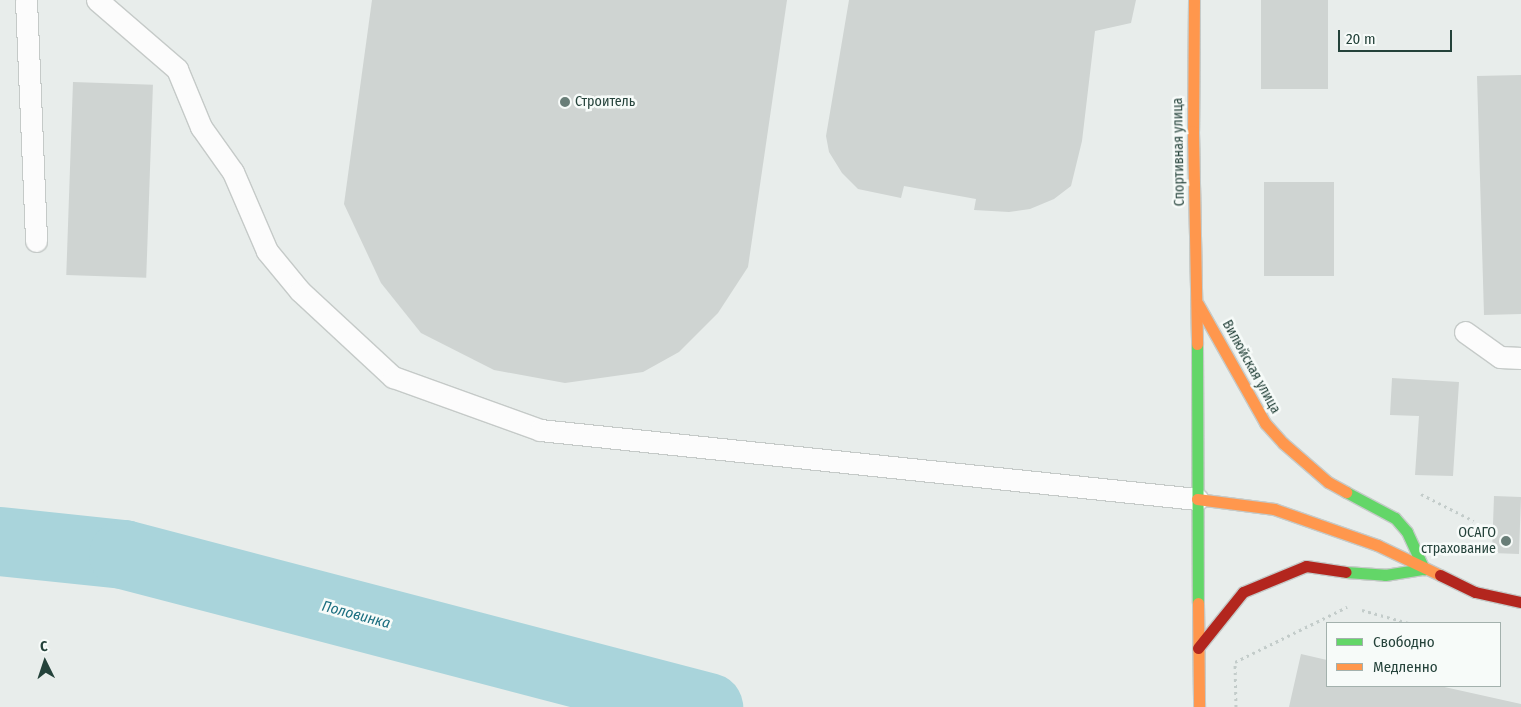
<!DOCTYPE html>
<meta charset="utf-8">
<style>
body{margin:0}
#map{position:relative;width:1521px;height:707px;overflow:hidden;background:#e8edeb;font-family:"Fira Sans Condensed",sans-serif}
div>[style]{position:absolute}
.river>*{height:69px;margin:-34.5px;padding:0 34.5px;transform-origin:34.5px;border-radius:34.5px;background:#a9d4db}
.building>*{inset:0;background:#cfd4d2;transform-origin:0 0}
.path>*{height:3px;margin-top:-1.5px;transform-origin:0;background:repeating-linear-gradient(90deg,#c3ccca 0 2.5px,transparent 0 6.5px)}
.roads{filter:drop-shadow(1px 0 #c5cac8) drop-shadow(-1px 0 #c5cac8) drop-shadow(0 1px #c5cac8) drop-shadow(0 -1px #c5cac8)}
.lane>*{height:21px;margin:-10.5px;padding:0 10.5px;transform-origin:10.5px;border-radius:10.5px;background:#fcfcfc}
.fast>*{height:11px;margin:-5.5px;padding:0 5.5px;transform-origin:5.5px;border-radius:5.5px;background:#63d668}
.slow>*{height:11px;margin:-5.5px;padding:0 5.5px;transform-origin:5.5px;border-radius:5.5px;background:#ff974d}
.jam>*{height:11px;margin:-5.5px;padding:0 5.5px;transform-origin:5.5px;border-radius:5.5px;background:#b3261e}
.dots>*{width:14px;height:14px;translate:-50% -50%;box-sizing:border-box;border:2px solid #f7fbf9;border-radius:50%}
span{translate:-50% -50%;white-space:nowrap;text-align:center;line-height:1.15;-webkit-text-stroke:5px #f7fbf9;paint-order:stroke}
.poi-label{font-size:14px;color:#24423a}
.left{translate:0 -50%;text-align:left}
.right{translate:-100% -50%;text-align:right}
.street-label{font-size:14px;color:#24423a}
.water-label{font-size:15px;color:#1c6f80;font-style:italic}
.legend{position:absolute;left:1326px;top:622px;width:175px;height:65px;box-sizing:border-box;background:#f7fbf9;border:1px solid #a3b1ad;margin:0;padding:6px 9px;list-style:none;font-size:15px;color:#24423a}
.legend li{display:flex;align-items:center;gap:10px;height:25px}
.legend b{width:25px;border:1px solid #a3b1ad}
.north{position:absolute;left:20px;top:637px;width:50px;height:50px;-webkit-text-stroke:4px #f7fbf9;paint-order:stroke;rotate:356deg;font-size:14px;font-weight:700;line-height:20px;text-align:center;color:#24423a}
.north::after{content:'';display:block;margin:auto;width:18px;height:22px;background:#24423a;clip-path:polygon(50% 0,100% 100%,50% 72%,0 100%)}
.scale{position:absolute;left:1338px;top:30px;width:114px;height:22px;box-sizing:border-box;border:2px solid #24423a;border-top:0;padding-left:6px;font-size:15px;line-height:18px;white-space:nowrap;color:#24423a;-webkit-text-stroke:4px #f7fbf9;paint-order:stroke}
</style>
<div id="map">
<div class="river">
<i style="left:0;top:541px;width:124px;rotate:6deg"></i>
<i style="left:123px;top:554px;width:605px;rotate:14.66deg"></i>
</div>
<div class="building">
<i style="clip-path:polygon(372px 0,787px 0,748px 267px,718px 313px,679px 352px,643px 372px,565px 383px,494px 370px,421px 333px,381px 283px,344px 204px)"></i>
<i style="clip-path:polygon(849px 0,1136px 0,1131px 23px,1095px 31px,1082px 141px,1071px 186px,1054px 199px,1030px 209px,1009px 212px,974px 210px,976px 199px,904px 186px,901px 198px,858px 189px,842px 173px,829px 152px,826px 136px)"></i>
<i style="left:1261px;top:0;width:67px;height:89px"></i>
<i style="clip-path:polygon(1521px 75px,1521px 314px,1484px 315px,1477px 76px)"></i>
<i style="left:73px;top:82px;width:80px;height:193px;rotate:2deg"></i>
<i style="left:1264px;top:182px;width:70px;height:94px"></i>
<i style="clip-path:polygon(1392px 378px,1459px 382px,1453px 476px,1415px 475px,1419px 416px,1390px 415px)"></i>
<i style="left:1494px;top:496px;width:27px;height:57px;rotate:2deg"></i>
<i style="clip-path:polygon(1301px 654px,1327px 660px,1327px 686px,1440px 686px,1521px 704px,1521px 707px,1289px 707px)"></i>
</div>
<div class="path">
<i style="left:1421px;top:494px;width:59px;rotate:27deg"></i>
<i style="left:1362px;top:610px;width:49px;rotate:15.5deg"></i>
<i style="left:1236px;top:707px;width:45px;rotate:-91.3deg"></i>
<i style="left:1235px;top:662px;width:125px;rotate:-26.2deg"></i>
</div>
<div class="roads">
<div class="lane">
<i style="left:26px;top:0;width:241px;rotate:87.6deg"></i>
<i style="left:97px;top:0;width:106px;rotate:40.8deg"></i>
<i style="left:177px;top:69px;width:63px;rotate:67.5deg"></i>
<i style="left:201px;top:127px;width:55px;rotate:54.6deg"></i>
<i style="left:233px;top:172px;width:86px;rotate:66.7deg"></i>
<i style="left:267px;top:251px;width:52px;rotate:50.5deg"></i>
<i style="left:300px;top:291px;width:127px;rotate:42.8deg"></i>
<i style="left:393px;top:377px;width:156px;rotate:19.8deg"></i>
<i style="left:540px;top:430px;width:661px;rotate:6deg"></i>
<i style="left:1465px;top:332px;width:43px;rotate:35.5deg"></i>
<i style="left:1500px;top:357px;width:21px;rotate:3deg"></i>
</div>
<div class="fast">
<i style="left:1197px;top:344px;width:259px;rotate:89.8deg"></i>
<i style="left:1346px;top:492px;width:55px;rotate:28deg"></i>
<i style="left:1395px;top:518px;width:18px;rotate:49deg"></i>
<i style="left:1407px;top:532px;width:41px;rotate:65.3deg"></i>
<i style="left:1346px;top:572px;width:39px;rotate:4deg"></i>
<i style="left:1385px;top:575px;width:39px;rotate:-9deg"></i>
</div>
<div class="slow">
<i style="left:1194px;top:0;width:131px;rotate:90.4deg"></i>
<i style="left:1193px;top:131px;width:213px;rotate:88.9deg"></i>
<i style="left:1198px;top:304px;width:137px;rotate:60.6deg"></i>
<i style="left:1265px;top:423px;width:27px;rotate:48deg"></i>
<i style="left:1283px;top:443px;width:60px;rotate:40.9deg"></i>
<i style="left:1328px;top:482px;width:21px;rotate:29deg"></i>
<i style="left:1197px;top:499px;width:78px;rotate:7.4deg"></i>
<i style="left:1274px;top:509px;width:109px;rotate:19.3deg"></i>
<i style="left:1377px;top:545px;width:70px;rotate:25.5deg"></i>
<i style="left:1198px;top:603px;width:104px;rotate:89.4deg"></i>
</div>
<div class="jam">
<i style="left:1440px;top:575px;width:39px;rotate:26deg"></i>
<i style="left:1475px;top:592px;width:47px;rotate:12.3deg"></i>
<i style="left:1198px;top:648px;width:72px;rotate:-51.2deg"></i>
<i style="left:1243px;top:592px;width:68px;rotate:-22.4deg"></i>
<i style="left:1306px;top:566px;width:40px;rotate:8.5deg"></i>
</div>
</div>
<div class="dots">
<i style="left:565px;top:102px;background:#697e78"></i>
<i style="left:1506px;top:541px;background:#697e78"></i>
</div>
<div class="poi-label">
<span class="left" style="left:575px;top:102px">Строитель</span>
<span class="right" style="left:1496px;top:541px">ОСАГО<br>страхование</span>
</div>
<div class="street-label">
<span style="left:1179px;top:152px;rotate:-91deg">Спортивная улица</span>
<span style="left:1251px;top:367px;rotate:61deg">Вилюйская улица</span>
</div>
<div class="water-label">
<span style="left:356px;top:615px;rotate:15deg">Половинка</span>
</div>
<ul class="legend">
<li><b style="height:6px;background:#63d668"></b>Свободно</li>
<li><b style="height:6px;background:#ff974d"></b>Медленно</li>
</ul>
<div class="north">С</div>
<div class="scale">20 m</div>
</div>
